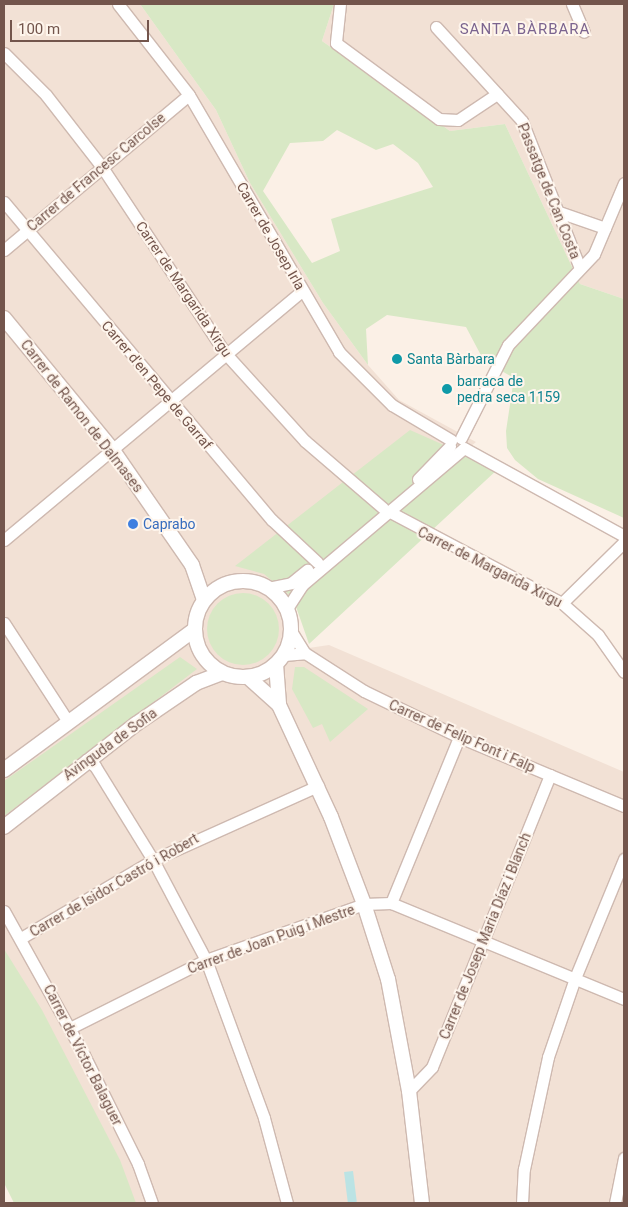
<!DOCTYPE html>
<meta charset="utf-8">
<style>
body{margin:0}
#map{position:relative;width:628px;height:1207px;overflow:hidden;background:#fbf0e6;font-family:Roboto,sans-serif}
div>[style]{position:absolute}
.residential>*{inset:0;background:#f2e1d5}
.green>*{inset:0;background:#d8e8c5}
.round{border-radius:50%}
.water>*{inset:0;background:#bbe3e4;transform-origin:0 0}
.roads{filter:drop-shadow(1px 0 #ceb9b0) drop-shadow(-1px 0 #ceb9b0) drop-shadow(0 1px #ceb9b0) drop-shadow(0 -1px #ceb9b0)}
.minor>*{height:11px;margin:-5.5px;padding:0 5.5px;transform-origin:5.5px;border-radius:5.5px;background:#fff}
.tertiary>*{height:14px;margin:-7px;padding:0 7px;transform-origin:7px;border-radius:7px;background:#fff}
.tertiary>.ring{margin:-7px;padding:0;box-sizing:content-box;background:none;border:14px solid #fff;border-radius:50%}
.dots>*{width:14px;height:14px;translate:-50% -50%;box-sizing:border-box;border:2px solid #fef5ec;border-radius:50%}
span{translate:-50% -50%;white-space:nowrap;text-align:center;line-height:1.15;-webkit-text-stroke:4px #fef5ec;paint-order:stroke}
.street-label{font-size:14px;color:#73554c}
.culture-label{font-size:14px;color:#0d838f}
.left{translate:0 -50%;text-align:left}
.shop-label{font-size:14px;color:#366cbe}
.neighbourhood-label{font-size:15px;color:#7b648f;letter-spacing:1px}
.frame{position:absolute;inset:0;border:5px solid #73554c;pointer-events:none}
.scale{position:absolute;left:10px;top:20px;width:139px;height:22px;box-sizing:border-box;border:2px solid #73554c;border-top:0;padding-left:6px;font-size:15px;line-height:18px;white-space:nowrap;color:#73554c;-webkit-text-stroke:4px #fef5ec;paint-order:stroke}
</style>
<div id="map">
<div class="residential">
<i style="clip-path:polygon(4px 4px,140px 4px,216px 110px,250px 183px,323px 303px,368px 365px,399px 400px,476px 442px,285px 599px,291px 606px,302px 649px,329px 645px,624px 772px,624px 1203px,20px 1203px,4px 1165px)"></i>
<i style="clip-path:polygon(334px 4px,624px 4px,624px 299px,580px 284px,505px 124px,450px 131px,322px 41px)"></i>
</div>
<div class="green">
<i style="clip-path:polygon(evenodd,140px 4px,334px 4px,322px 41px,450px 131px,505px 124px,580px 284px,624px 299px,624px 518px,538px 479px,515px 460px,507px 448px,506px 431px,514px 378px,484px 361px,466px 327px,387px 315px,366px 329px,368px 365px,323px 303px,250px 183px,216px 110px,140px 4px,337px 130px,376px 150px,393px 144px,418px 163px,433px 187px,331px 219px,340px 251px,312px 263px,263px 191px,290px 143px,323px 141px,337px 130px)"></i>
<i style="clip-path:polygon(410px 430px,498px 469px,309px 644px,293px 598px,264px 574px,235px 566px)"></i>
<i class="round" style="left:207px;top:593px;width:72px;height:72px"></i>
<i style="clip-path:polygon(180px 657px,197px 669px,4px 816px,4px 781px)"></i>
<i style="clip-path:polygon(295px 667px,304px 667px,368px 709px,330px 742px,322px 724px,313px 728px,292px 689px)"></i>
<i style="clip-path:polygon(4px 949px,42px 1010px,120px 1160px,136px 1203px,14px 1203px,4px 1183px)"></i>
</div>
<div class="water">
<i style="left:353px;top:1171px;width:31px;height:9px;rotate:83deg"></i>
</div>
<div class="roads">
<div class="minor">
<i style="left:118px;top:4px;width:115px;rotate:52deg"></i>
<i style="left:189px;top:95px;width:298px;rotate:59.7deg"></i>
<i style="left:339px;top:352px;width:75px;rotate:45deg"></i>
<i style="left:392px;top:405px;width:69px;rotate:30.7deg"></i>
<i style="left:340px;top:4px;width:39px;rotate:96deg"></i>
<i style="left:336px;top:43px;width:128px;rotate:36.4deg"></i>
<i style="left:439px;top:119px;width:19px;rotate:3deg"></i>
<i style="left:458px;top:120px;width:47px;rotate:-33.7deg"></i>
<i style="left:572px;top:4px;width:30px;rotate:67deg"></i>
<i style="left:436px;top:27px;width:127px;rotate:47.5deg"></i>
<i style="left:522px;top:121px;width:158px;rotate:68.5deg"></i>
<i style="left:4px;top:53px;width:59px;rotate:45deg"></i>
<i style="left:46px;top:95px;width:91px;rotate:52.1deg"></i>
<i style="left:102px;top:167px;width:224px;rotate:56.5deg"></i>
<i style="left:226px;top:354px;width:118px;rotate:47.8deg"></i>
<i style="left:305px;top:441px;width:103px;rotate:40.7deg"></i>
<i style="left:4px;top:202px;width:416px;rotate:49.9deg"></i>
<i style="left:272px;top:520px;width:62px;rotate:43deg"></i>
<i style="left:556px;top:211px;width:52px;rotate:19.1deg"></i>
<i style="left:4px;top:250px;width:241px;rotate:-40deg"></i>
<i style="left:461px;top:438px;width:104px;rotate:-63.2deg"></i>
<i style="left:508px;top:345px;width:125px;rotate:-46.6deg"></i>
<i style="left:594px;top:254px;width:77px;rotate:-67.1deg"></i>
<i style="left:464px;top:448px;width:183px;rotate:28.8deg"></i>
<i style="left:418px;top:479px;width:46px;rotate:-45.9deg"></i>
<i style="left:390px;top:512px;width:195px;rotate:27.9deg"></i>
<i style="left:562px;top:603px;width:48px;rotate:41.6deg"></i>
<i style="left:598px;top:635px;width:45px;rotate:54.9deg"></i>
<i style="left:4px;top:540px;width:388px;rotate:-39.9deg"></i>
<i style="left:268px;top:588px;width:24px;rotate:-12deg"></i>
<i style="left:291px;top:583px;width:21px;rotate:-39deg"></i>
<i style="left:562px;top:603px;width:87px;rotate:-44.5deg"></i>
<i style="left:286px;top:610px;width:30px;rotate:-57deg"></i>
<i style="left:302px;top:585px;width:212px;rotate:-40.2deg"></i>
<i style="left:4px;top:623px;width:116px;rotate:57deg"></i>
<i style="left:291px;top:631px;width:26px;rotate:58deg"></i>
<i style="left:305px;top:653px;width:70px;rotate:32.8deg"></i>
<i style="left:364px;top:691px;width:106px;rotate:25.8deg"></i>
<i style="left:459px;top:737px;width:179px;rotate:22.7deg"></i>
<i style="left:284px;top:655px;width:21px;rotate:-5deg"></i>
<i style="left:86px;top:760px;width:11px;rotate:34deg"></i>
<i style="left:95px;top:766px;width:110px;rotate:58.3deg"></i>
<i style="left:153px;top:860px;width:113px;rotate:62.1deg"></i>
<i style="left:206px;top:960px;width:168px;rotate:69.8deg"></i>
<i style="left:264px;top:1118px;width:88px;rotate:74.9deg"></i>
<i style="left:391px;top:903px;width:179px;rotate:-67.7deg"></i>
<i style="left:4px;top:911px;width:165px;rotate:60.9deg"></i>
<i style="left:84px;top:1055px;width:122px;rotate:63.6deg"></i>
<i style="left:138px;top:1164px;width:41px;rotate:70.3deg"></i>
<i style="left:21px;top:938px;width:153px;rotate:-30.6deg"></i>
<i style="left:153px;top:860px;width:181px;rotate:-24.2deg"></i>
<i style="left:70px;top:1028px;width:152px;rotate:-26.6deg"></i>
<i style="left:206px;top:960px;width:168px;rotate:-19.5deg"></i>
<i style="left:364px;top:904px;width:27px;rotate:-2deg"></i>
<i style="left:391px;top:903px;width:252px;rotate:22.4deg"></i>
<i style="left:409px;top:1091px;width:33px;rotate:-46deg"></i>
<i style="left:432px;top:1067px;width:315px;rotate:-68deg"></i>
<i style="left:522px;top:1203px;width:34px;rotate:-87deg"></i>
<i style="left:524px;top:1169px;width:115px;rotate:-77.9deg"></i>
<i style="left:548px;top:1057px;width:83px;rotate:-71.1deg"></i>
<i style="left:575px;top:978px;width:129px;rotate:-67.6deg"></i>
<i style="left:615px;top:1203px;width:46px;rotate:-78.7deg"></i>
</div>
<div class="tertiary">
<i style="left:4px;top:318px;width:170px;rotate:50.5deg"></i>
<i style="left:112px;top:449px;width:141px;rotate:55.4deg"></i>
<i style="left:192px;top:565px;width:37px;rotate:71deg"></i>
<i class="ring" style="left:195px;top:581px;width:82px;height:82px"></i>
<i style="left:276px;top:664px;width:40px;rotate:85.7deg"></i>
<i style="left:248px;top:677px;width:42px;rotate:42.1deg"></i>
<i style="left:279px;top:705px;width:123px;rotate:65.1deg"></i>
<i style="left:331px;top:817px;width:93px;rotate:69.2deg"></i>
<i style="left:364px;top:904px;width:79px;rotate:72.3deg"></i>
<i style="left:388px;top:979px;width:114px;rotate:79.4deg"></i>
<i style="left:409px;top:1091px;width:113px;rotate:83.4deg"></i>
<i style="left:4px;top:770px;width:237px;rotate:-36.4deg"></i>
<i style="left:4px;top:827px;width:167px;rotate:-38deg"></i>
<i style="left:136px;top:724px;width:73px;rotate:-34.3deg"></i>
<i style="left:196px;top:683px;width:28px;rotate:-21deg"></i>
</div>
</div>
<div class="dots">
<i style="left:397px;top:359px;background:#0f9aa8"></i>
<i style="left:447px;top:389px;background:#0f9aa8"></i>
<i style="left:133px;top:524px;background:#3f7fe0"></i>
</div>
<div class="street-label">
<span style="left:96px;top:172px;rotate:-40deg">Carrer de Francesc Carcolse</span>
<span style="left:549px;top:191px;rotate:68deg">Passatge de Can Costa</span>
<span style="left:271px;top:236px;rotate:60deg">Carrer de Josep Irla</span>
<span style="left:184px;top:289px;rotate:56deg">Carrer de Margarida Xirgu</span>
<span style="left:157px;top:385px;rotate:50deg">Carrer d'en Pepe de Garraf</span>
<span style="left:82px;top:416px;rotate:52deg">Carrer de Ramon de Dalmases</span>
<span style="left:490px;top:567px;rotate:27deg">Carrer de Margarida Xirgu</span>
<span style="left:462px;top:736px;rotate:24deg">Carrer de Felip Font i Falp</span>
<span style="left:110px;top:744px;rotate:-36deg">Avinguda de Sofia</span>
<span style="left:114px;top:885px;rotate:-30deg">Carrer de Isidor Castró i Robert</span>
<span style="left:485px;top:936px;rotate:-68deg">Carrer de Josep Maria Díaz i Blanch</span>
<span style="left:271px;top:939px;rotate:-20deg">Carrer de Joan Puig i Mestre</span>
<span style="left:83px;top:1055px;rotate:63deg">Carrer de Víctor Balaguer</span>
</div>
<div class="culture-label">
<span class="left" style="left:407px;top:359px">Santa Bàrbara</span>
<span class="left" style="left:457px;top:389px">barraca de<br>pedra seca 1159</span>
</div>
<div class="shop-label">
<span class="left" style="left:143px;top:524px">Caprabo</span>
</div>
<div class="neighbourhood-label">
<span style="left:525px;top:30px">SANTA BÀRBARA</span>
</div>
<div class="frame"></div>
<div class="scale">100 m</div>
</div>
